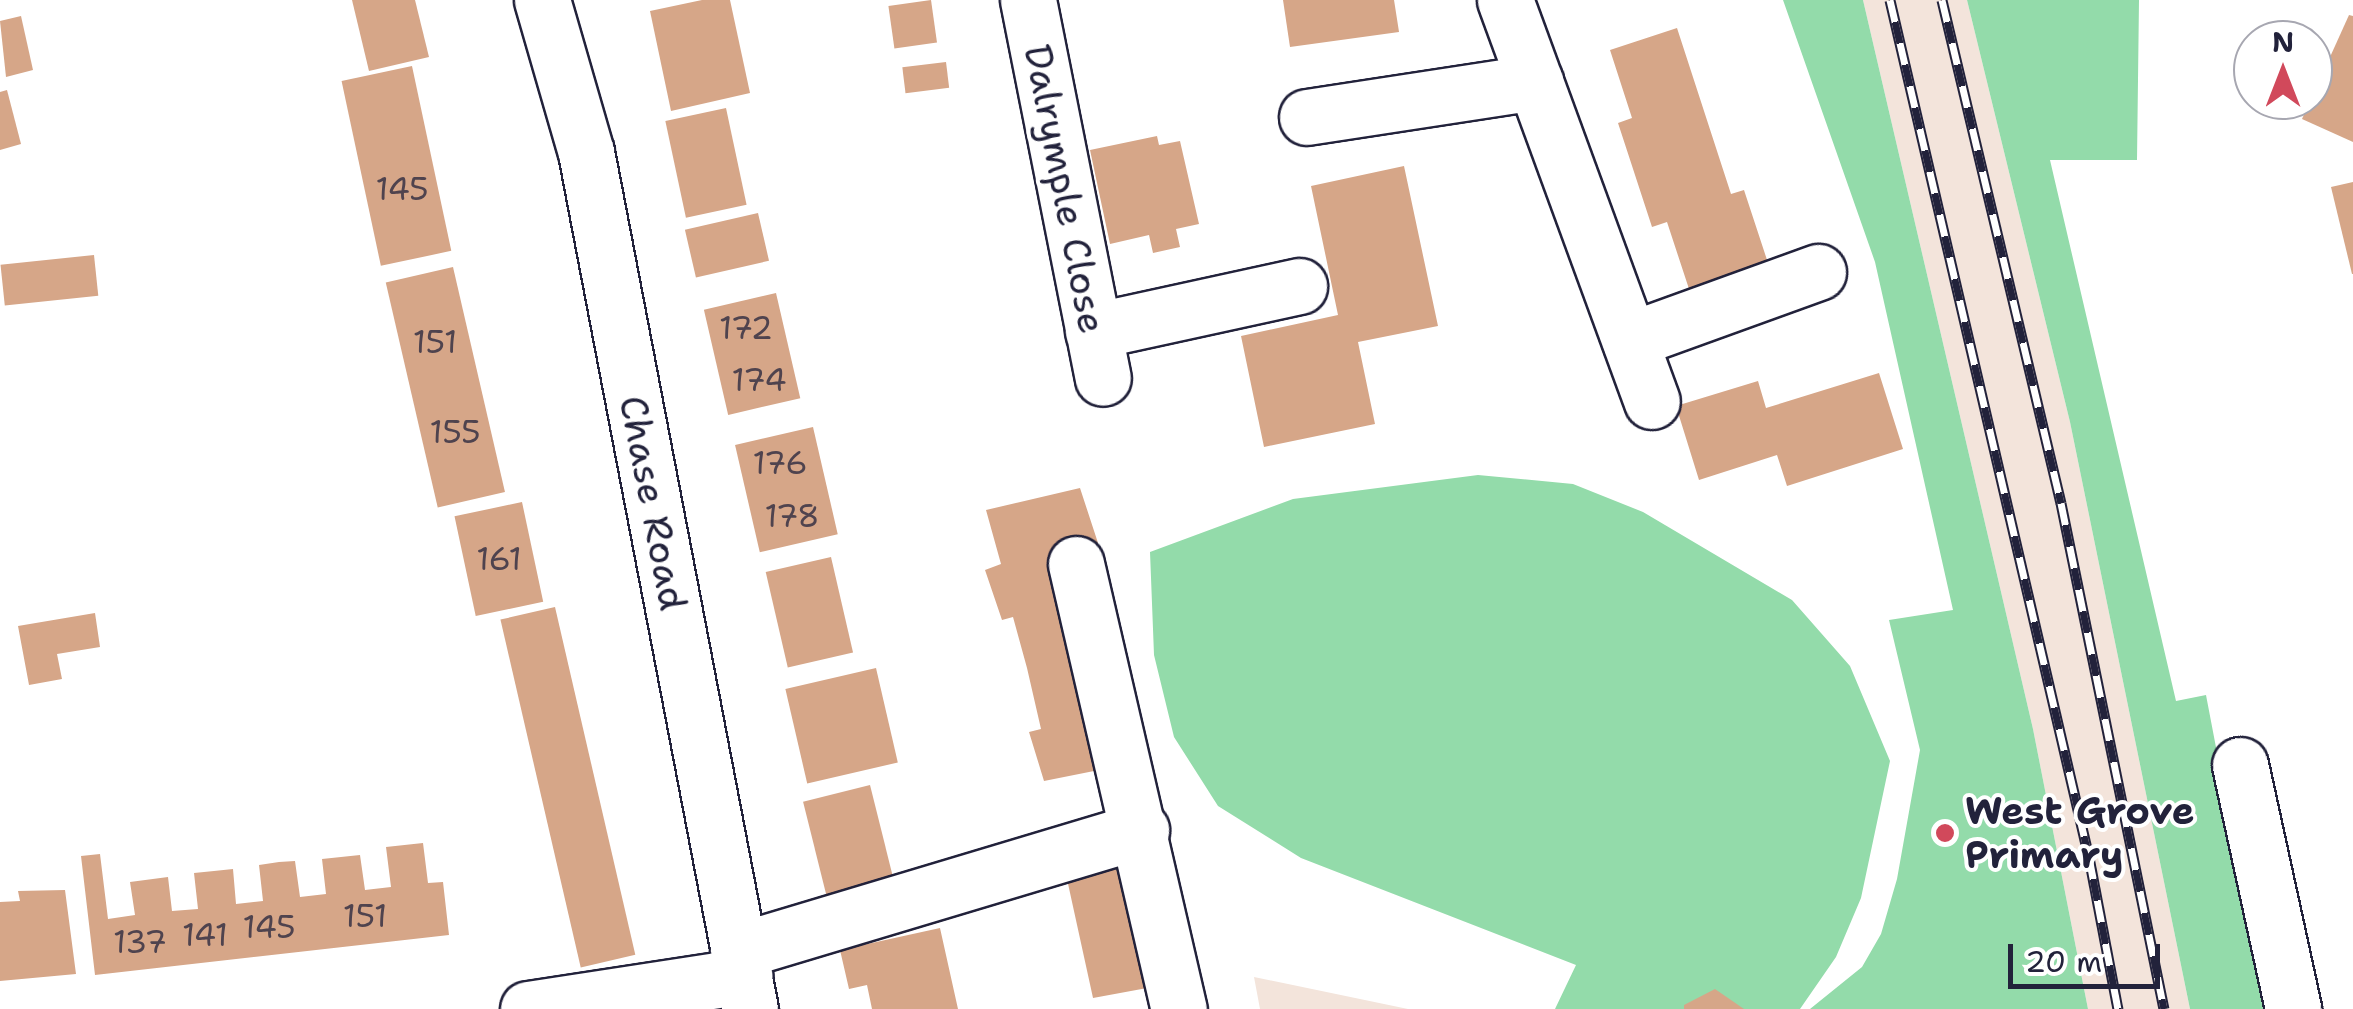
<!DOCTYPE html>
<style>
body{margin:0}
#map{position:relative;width:2353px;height:1009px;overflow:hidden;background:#fff;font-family:"Shantell Sans",sans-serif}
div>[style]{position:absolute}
.built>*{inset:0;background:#f3e4db}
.green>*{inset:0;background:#93dbaa}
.building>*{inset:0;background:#d6a688;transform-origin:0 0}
.roads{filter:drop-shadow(2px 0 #22223b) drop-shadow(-2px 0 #22223b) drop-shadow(0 2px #22223b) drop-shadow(0 -2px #22223b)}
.minor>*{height:55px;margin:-27.5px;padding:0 27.5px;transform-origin:27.5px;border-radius:27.5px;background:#fff}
.rail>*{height:11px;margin-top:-5.5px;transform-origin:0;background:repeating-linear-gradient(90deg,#fff 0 22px,#22223b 0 44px);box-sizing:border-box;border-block:2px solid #22223b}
.dots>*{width:28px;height:28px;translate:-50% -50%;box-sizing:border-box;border:5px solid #fff;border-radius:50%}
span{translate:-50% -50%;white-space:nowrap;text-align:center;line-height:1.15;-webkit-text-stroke:8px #fff;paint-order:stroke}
.number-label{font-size:32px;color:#4f434e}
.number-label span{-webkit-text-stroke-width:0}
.street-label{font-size:38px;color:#22223b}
.poi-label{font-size:38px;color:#22223b;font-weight:700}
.left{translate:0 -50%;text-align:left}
.north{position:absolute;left:2233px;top:20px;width:100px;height:100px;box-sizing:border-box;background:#fff;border:2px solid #a7a7b1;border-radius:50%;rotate:0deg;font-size:28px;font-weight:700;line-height:40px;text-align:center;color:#22223b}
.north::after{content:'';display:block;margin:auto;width:35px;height:45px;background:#d1495b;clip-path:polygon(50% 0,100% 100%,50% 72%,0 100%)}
.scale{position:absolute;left:2008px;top:944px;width:152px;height:45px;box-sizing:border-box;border:5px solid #22223b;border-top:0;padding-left:12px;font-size:30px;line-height:35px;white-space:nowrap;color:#22223b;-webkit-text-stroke:8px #fff;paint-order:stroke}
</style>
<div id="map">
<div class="built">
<i style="clip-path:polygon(1863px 0,1967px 0,2070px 422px,2190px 1009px,2088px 1009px,2033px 729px)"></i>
<i style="clip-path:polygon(1254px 977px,1408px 1009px,1260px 1009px)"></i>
</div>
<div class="green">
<i style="clip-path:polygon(1783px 0,1863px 0,2033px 729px,2088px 1009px,1810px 1009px,1862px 967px,1881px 934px,1897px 879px,1920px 750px,1889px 620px,1953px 610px,1875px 262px)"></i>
<i style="clip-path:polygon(1967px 0,2139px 0,2137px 160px,2050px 160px,2176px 701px,2206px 695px,2266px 1009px,2190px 1009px,2070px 422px)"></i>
<i style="clip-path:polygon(1478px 475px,1573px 484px,1643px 512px,1792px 600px,1850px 666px,1890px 761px,1861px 898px,1836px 957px,1800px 1009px,1555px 1009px,1576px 965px,1301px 858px,1218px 806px,1174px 737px,1154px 655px,1150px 552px,1293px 499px)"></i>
</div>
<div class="building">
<i style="clip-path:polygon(352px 0,415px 0,429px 57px,369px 71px)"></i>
<i style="clip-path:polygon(702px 0,730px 0,750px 93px,671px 111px,650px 11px)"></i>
<i style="left:931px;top:0;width:43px;height:43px;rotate:82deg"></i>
<i style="clip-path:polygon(1283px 0,1394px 0,1399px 32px,1290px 47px)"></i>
<i style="clip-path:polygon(2349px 15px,2353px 16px,2353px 142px,2302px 119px)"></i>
<i style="clip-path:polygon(21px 16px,33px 70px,6px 77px,0 21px)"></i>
<i style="clip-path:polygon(1677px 28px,1731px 194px,1744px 190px,1769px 266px,1690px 292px,1667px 222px,1652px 227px,1618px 123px,1632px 118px,1610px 50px)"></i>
<i style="left:946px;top:62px;width:26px;height:44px;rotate:83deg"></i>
<i style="left:412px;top:66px;width:189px;height:72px;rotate:78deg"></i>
<i style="clip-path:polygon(7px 90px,21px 144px,0 150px,0 92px)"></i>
<i style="left:726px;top:108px;width:99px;height:62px;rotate:78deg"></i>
<i style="clip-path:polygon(1157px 136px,1159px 145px,1180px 141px,1199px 224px,1176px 229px,1180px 247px,1153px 253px,1149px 235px,1110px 244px,1090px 150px)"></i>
<i style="clip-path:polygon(1404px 166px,1438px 326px,1358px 342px,1375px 424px,1264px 447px,1241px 336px,1338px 315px,1311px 186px)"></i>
<i style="clip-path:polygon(2353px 182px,2353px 274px,2352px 274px,2331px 187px)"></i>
<i style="left:758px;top:213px;width:49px;height:75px;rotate:77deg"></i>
<i style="left:94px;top:255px;width:41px;height:94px;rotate:84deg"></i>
<i style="left:453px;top:267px;width:231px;height:69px;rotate:77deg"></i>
<i style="left:776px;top:293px;width:108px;height:74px;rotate:77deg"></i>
<i style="clip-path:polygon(1879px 373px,1903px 449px,1787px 486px,1777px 455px,1699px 480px,1676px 406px,1758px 381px,1766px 408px)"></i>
<i style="left:813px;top:427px;width:110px;height:80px;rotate:77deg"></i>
<i style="clip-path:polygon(1080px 488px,1098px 543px,1051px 553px,1099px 770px,1044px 781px,1029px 732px,1041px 729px,1027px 668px,1013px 617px,1002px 620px,985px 570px,1001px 564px,986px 510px)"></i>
<i style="left:522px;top:502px;width:102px;height:69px;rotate:78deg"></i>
<i style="left:831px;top:557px;width:98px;height:67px;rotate:77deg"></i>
<i style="left:555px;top:607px;width:357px;height:56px;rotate:77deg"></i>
<i style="clip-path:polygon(95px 613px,100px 647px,57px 654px,62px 679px,29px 685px,18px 626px)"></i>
<i style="left:876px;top:668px;width:97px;height:93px;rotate:77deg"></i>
<i style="left:870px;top:785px;width:97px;height:69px;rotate:76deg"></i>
<i style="clip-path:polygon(423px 843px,428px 883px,443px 882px,449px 935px,95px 975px,81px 856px,100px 854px,108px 919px,135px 915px,130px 882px,168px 877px,172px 911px,198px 909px,194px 873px,214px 871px,233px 869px,236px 904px,263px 901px,259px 865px,279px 862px,295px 861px,300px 897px,326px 894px,322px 859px,360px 855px,365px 890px,391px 887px,386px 847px)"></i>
<i style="clip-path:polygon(1105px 861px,1136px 878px,1158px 986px,1093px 998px,1065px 870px)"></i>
<i style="clip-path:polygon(65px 890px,76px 974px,0 981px,0 902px,20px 901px,18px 891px)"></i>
<i style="clip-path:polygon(940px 928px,958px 1009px,872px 1009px,867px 985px,849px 989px,840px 950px)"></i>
<i style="clip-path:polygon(1715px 989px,1744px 1009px,1684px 1009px,1684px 1005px)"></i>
</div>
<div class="roads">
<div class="minor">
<i style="left:542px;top:0;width:158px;rotate:73.9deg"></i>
<i style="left:586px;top:152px;width:873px;rotate:79.17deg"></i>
<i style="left:1028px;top:0;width:385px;rotate:78.8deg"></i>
<i style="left:1505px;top:0;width:427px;rotate:69.9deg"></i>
<i style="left:1307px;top:117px;width:231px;rotate:-8.7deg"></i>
<i style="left:1093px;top:331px;width:211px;rotate:-12.3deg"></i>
<i style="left:1630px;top:340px;width:200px;rotate:-19.9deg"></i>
<i style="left:1076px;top:564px;width:457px;rotate:77deg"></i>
<i style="left:2240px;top:765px;width:250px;rotate:77.7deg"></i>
<i style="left:738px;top:951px;width:421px;rotate:-16.7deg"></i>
<i style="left:528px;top:1009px;width:219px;rotate:-8.7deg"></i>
</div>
</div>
<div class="rail">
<i style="left:1890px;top:0;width:880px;rotate:76.93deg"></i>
<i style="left:2089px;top:857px;width:155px;rotate:79.2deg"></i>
<i style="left:1942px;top:0;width:517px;rotate:76.69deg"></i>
<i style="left:2061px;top:503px;width:516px;rotate:78.49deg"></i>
</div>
<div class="dots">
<i style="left:1945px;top:833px;background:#d1495b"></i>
</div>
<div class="number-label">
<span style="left:402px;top:189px">145</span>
<span style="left:746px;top:328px">172</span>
<span style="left:435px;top:342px">151</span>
<span style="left:759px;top:380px">174</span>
<span style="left:455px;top:432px">155</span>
<span style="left:780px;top:463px">176</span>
<span style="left:792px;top:516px">178</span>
<span style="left:499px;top:559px">161</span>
<span style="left:365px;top:916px">151</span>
<span style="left:269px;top:927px">145</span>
<span style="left:205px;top:935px">141</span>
<span style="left:140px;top:942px">137</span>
</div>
<div class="street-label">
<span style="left:1065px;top:189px;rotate:79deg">Dalrymple Close</span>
<span style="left:653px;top:503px;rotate:79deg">Chase Road</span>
</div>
<div class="poi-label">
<span class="left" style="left:1965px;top:833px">West Grove<br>Primary</span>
</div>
<div class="north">N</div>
<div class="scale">20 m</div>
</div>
